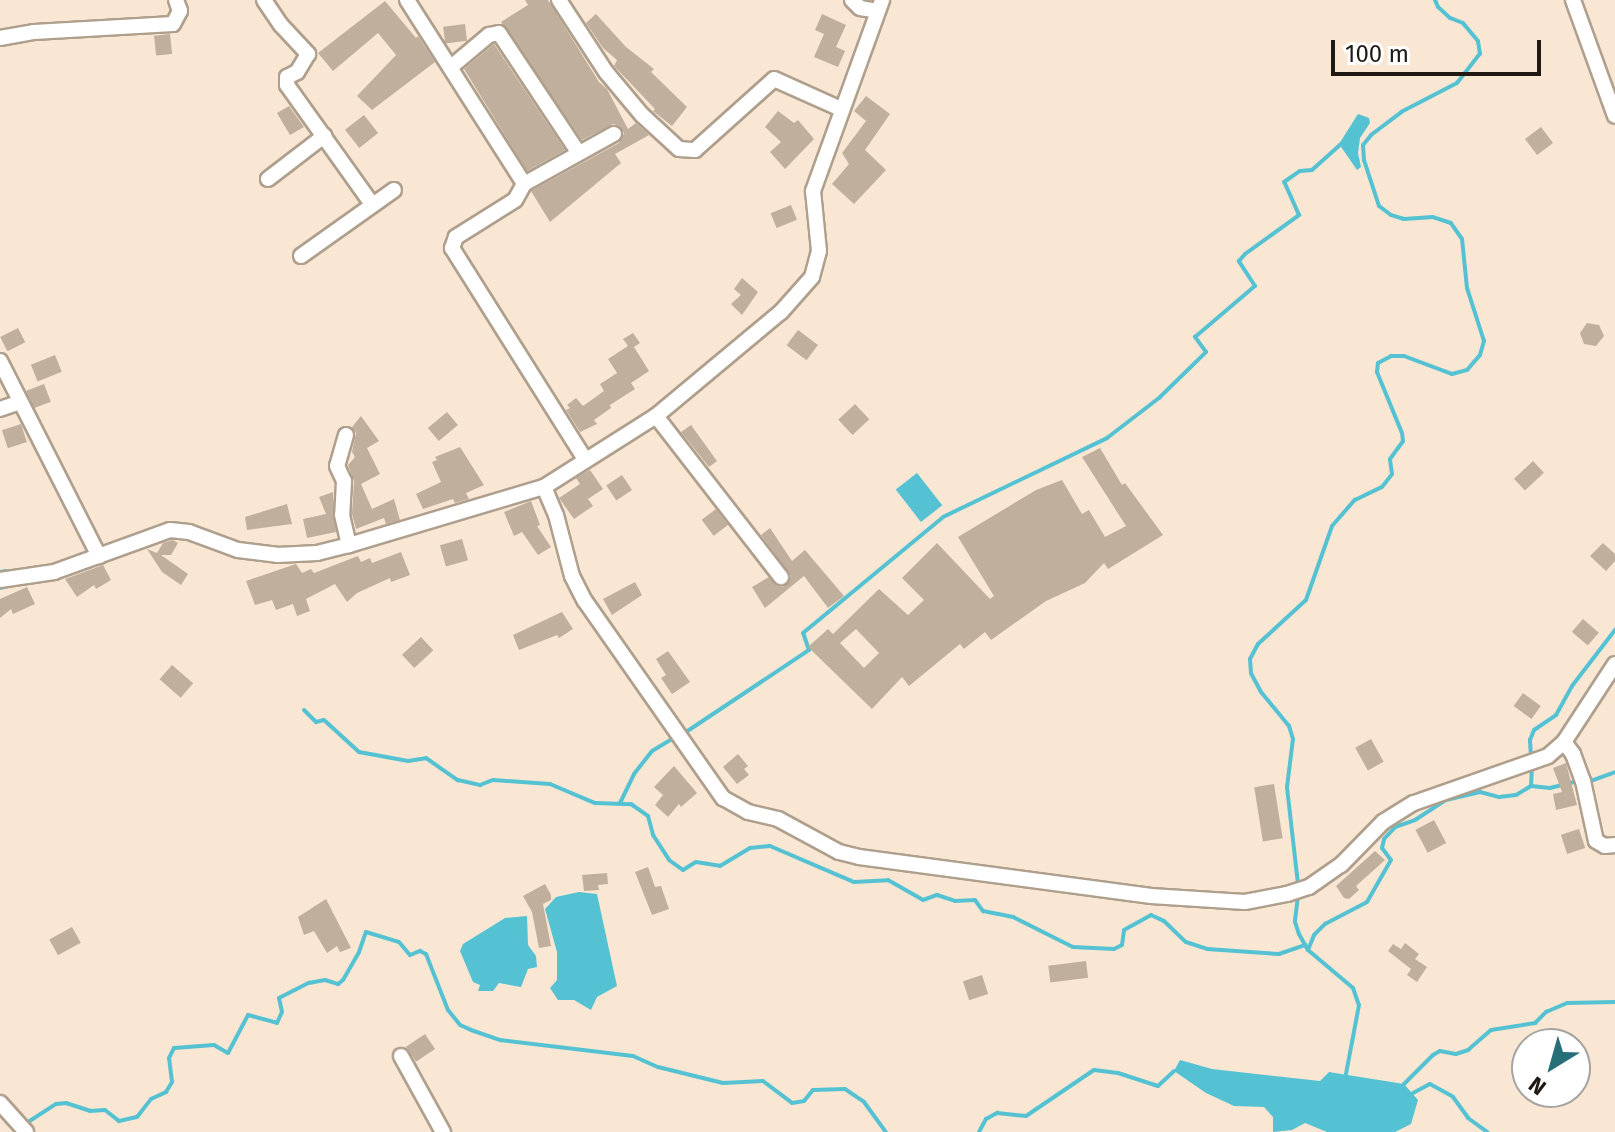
<!DOCTYPE html>
<style>
body{margin:0}
#map{position:relative;width:1615px;height:1132px;overflow:hidden;background:#f9e7d4;font-family:"Fira Sans",sans-serif}
div>[style]{position:absolute}
.water>*{inset:0;background:#54c2d2;transform-origin:0 0}
.stream>*{height:4px;margin:-2px;padding:0 2px;transform-origin:2px;border-radius:2px;background:#54c2d2}
.building>*{inset:0;background:#bfaf9c;transform-origin:0 0}
.roads{filter:drop-shadow(2px 0 #af9f8d) drop-shadow(-2px 0 #af9f8d) drop-shadow(0 2px #af9f8d) drop-shadow(0 -2px #af9f8d)}
.minor>*{height:14px;margin:-7px;padding:0 7px;transform-origin:7px;border-radius:7px;background:#fff}
span{translate:-50% -50%;white-space:nowrap;text-align:center;line-height:1.15;-webkit-text-stroke:8px #fff;paint-order:stroke}
.north{position:absolute;left:1511px;top:1028px;width:80px;height:80px;box-sizing:border-box;background:#fff;border:2px solid #a6a3a1;border-radius:50%;rotate:217deg;font-size:22px;font-weight:700;line-height:32px;text-align:center;color:#201a13}
.north::after{content:'';display:block;margin:auto;width:28px;height:36px;background:#266f79;clip-path:polygon(50% 0,100% 100%,50% 72%,0 100%)}
.scale{position:absolute;left:1331px;top:40px;width:210px;height:36px;box-sizing:border-box;border:4px solid #201a13;border-top:0;padding-left:10px;font-size:24px;line-height:28px;white-space:nowrap;color:#201a13;-webkit-text-stroke:6px #fff;paint-order:stroke}
</style>
<div id="map">
<div class="water">
<i style="clip-path:polygon(1358px 114px,1369px 118px,1370px 123px,1360px 138px,1358px 153px,1361px 167px,1357px 170px,1339px 144px)"></i>
<i style="left:917px;top:473px;width:41px;height:27px;rotate:52deg"></i>
<i style="clip-path:polygon(579px 892px,597px 894px,617px 986px,597px 997px,591px 1010px,574px 1000px,558px 1000px,550px 988px,557px 980px,557px 952px,545px 909px,556px 897px)"></i>
<i style="clip-path:polygon(527px 916px,528px 945px,536px 956px,537px 967px,528px 969px,521px 987px,499px 983px,493px 991px,478px 991px,480px 985px,473px 982px,460px 951px,463px 944px,505px 918px)"></i>
<i style="clip-path:polygon(1180px 1060px,1212px 1069px,1320px 1081px,1329px 1072px,1404px 1084px,1418px 1100px,1411px 1124px,1395px 1132px,1327px 1132px,1305px 1123px,1292px 1130px,1273px 1132px,1273px 1117px,1264px 1107px,1234px 1106px,1206px 1093px,1174px 1071px)"></i>
</div>
<div class="stream">
<i style="left:0;top:572px;width:6px;rotate:-9deg"></i>
<i style="left:0;top:588px;width:13px;rotate:-13deg"></i>
<i style="left:304px;top:710px;width:17px;rotate:45deg"></i>
<i style="left:316px;top:722px;width:8px;rotate:-14deg"></i>
<i style="left:324px;top:720px;width:47px;rotate:42.4deg"></i>
<i style="left:359px;top:752px;width:50px;rotate:10.4deg"></i>
<i style="left:408px;top:761px;width:18px;rotate:-9deg"></i>
<i style="left:426px;top:758px;width:39px;rotate:35deg"></i>
<i style="left:458px;top:780px;width:23px;rotate:13deg"></i>
<i style="left:480px;top:785px;width:14px;rotate:-21deg"></i>
<i style="left:493px;top:780px;width:57px;rotate:4deg"></i>
<i style="left:550px;top:784px;width:49px;rotate:22.9deg"></i>
<i style="left:595px;top:803px;width:36px;rotate:2deg"></i>
<i style="left:631px;top:804px;width:21px;rotate:35deg"></i>
<i style="left:648px;top:816px;width:20px;rotate:75deg"></i>
<i style="left:653px;top:835px;width:30px;rotate:57deg"></i>
<i style="left:669px;top:860px;width:17px;rotate:36deg"></i>
<i style="left:683px;top:870px;width:15px;rotate:-32deg"></i>
<i style="left:696px;top:862px;width:24px;rotate:9deg"></i>
<i style="left:720px;top:866px;width:35px;rotate:-31deg"></i>
<i style="left:750px;top:848px;width:20px;rotate:-6deg"></i>
<i style="left:770px;top:846px;width:91px;rotate:23.2deg"></i>
<i style="left:854px;top:882px;width:34px;rotate:-3deg"></i>
<i style="left:888px;top:880px;width:40px;rotate:29.7deg"></i>
<i style="left:923px;top:900px;width:15px;rotate:-20deg"></i>
<i style="left:937px;top:895px;width:19px;rotate:18deg"></i>
<i style="left:955px;top:901px;width:20px;rotate:-3deg"></i>
<i style="left:975px;top:900px;width:14px;rotate:54deg"></i>
<i style="left:983px;top:911px;width:31px;rotate:11deg"></i>
<i style="left:1013px;top:917px;width:67px;rotate:26.6deg"></i>
<i style="left:1073px;top:947px;width:41px;rotate:2.8deg"></i>
<i style="left:1114px;top:949px;width:9px;rotate:-27deg"></i>
<i style="left:1122px;top:945px;width:15px;rotate:-82deg"></i>
<i style="left:1124px;top:930px;width:31px;rotate:-29deg"></i>
<i style="left:1151px;top:915px;width:14px;rotate:25deg"></i>
<i style="left:1164px;top:921px;width:30px;rotate:44deg"></i>
<i style="left:1186px;top:942px;width:22px;rotate:18deg"></i>
<i style="left:1207px;top:949px;width:72px;rotate:4deg"></i>
<i style="left:1279px;top:954px;width:28px;rotate:-19deg"></i>
<i style="left:686px;top:732px;width:148px;rotate:-33.7deg"></i>
<i style="left:809px;top:650px;width:18px;rotate:-109deg"></i>
<i style="left:803px;top:633px;width:182px;rotate:-39.6deg"></i>
<i style="left:943px;top:517px;width:182px;rotate:-25.7deg"></i>
<i style="left:1107px;top:438px;width:66px;rotate:-37.6deg"></i>
<i style="left:1159px;top:398px;width:66px;rotate:-44.4deg"></i>
<i style="left:1206px;top:352px;width:19px;rotate:-126deg"></i>
<i style="left:1195px;top:337px;width:79px;rotate:-40.4deg"></i>
<i style="left:1255px;top:286px;width:30px;rotate:-123deg"></i>
<i style="left:1239px;top:261px;width:9px;rotate:-49deg"></i>
<i style="left:1245px;top:254px;width:67px;rotate:-35.8deg"></i>
<i style="left:1299px;top:215px;width:36px;rotate:-114deg"></i>
<i style="left:1284px;top:182px;width:19px;rotate:-35deg"></i>
<i style="left:1300px;top:171px;width:12px;rotate:-5deg"></i>
<i style="left:1312px;top:170px;width:39px;rotate:-42deg"></i>
<i style="left:1531px;top:756px;width:16px;rotate:-94deg"></i>
<i style="left:1530px;top:740px;width:11px;rotate:-68deg"></i>
<i style="left:1534px;top:730px;width:27px;rotate:-34deg"></i>
<i style="left:1556px;top:715px;width:33px;rotate:-61deg"></i>
<i style="left:1572px;top:686px;width:71px;rotate:-52.5deg"></i>
<i style="left:1588px;top:782px;width:29px;rotate:-20deg"></i>
<i style="left:1531px;top:786px;width:20px;rotate:-87deg"></i>
<i style="left:620px;top:803px;width:32px;rotate:-64deg"></i>
<i style="left:634px;top:774px;width:29px;rotate:-52deg"></i>
<i style="left:652px;top:751px;width:27px;rotate:-31deg"></i>
<i style="left:1298px;top:884px;width:98px;rotate:-96.5deg"></i>
<i style="left:1287px;top:787px;width:48px;rotate:-82.9deg"></i>
<i style="left:1293px;top:739px;width:14px;rotate:-107deg"></i>
<i style="left:1289px;top:726px;width:44px;rotate:-129.5deg"></i>
<i style="left:1261px;top:692px;width:21px;rotate:-118deg"></i>
<i style="left:1251px;top:673px;width:14px;rotate:-94deg"></i>
<i style="left:1250px;top:659px;width:17px;rotate:-62deg"></i>
<i style="left:1258px;top:644px;width:65px;rotate:-42.5deg"></i>
<i style="left:1306px;top:600px;width:78px;rotate:-70.6deg"></i>
<i style="left:1332px;top:526px;width:35px;rotate:-49deg"></i>
<i style="left:1355px;top:500px;width:30px;rotate:-26deg"></i>
<i style="left:1382px;top:487px;width:16px;rotate:-52deg"></i>
<i style="left:1392px;top:474px;width:15px;rotate:-98deg"></i>
<i style="left:1390px;top:459px;width:22px;rotate:-54deg"></i>
<i style="left:1403px;top:441px;width:8px;rotate:-97deg"></i>
<i style="left:1402px;top:433px;width:66px;rotate:-112.3deg"></i>
<i style="left:1377px;top:372px;width:9px;rotate:-84deg"></i>
<i style="left:1378px;top:363px;width:15px;rotate:-28deg"></i>
<i style="left:1391px;top:356px;width:13px"></i>
<i style="left:1404px;top:356px;width:51px;rotate:20.6deg"></i>
<i style="left:1452px;top:374px;width:16px;rotate:-15deg"></i>
<i style="left:1467px;top:370px;width:20px;rotate:-49deg"></i>
<i style="left:1480px;top:355px;width:15px;rotate:-74deg"></i>
<i style="left:1484px;top:341px;width:56px;rotate:-107.8deg"></i>
<i style="left:1467px;top:288px;width:49px;rotate:-95.8deg"></i>
<i style="left:1462px;top:239px;width:19px;rotate:-125deg"></i>
<i style="left:1451px;top:223px;width:19px;rotate:-162deg"></i>
<i style="left:1433px;top:217px;width:29px;rotate:176deg"></i>
<i style="left:1404px;top:219px;width:14px;rotate:-163deg"></i>
<i style="left:1391px;top:215px;width:15px;rotate:-143deg"></i>
<i style="left:1379px;top:206px;width:48px;rotate:-108.1deg"></i>
<i style="left:1364px;top:160px;width:15px;rotate:-94deg"></i>
<i style="left:1363px;top:145px;width:13px;rotate:-51deg"></i>
<i style="left:1371px;top:135px;width:38px;rotate:-37deg"></i>
<i style="left:1401px;top:112px;width:63px;rotate:-27.4deg"></i>
<i style="left:1457px;top:83px;width:37px;rotate:-52deg"></i>
<i style="left:1480px;top:54px;width:13px;rotate:-99deg"></i>
<i style="left:1478px;top:41px;width:23px;rotate:-130deg"></i>
<i style="left:1463px;top:23px;width:14px;rotate:-159deg"></i>
<i style="left:1450px;top:18px;width:16px;rotate:-137deg"></i>
<i style="left:1438px;top:7px;width:8px;rotate:-113deg"></i>
<i style="left:1298px;top:896px;width:26px;rotate:97deg"></i>
<i style="left:1295px;top:922px;width:13px;rotate:72deg"></i>
<i style="left:1299px;top:934px;width:18px;rotate:61deg"></i>
<i style="left:1308px;top:950px;width:59px;rotate:40.2deg"></i>
<i style="left:1353px;top:988px;width:18px;rotate:71deg"></i>
<i style="left:1359px;top:1005px;width:70px;rotate:100.7deg"></i>
<i style="left:1308px;top:950px;width:16px;rotate:-68deg"></i>
<i style="left:1314px;top:935px;width:16px;rotate:-45deg"></i>
<i style="left:1325px;top:924px;width:47px;rotate:-27.6deg"></i>
<i style="left:1367px;top:902px;width:48px;rotate:-60.3deg"></i>
<i style="left:1391px;top:860px;width:15px;rotate:-127deg"></i>
<i style="left:1382px;top:848px;width:9px;rotate:-77deg"></i>
<i style="left:1384px;top:839px;width:16px;rotate:-47deg"></i>
<i style="left:1395px;top:827px;width:21px;rotate:-19deg"></i>
<i style="left:1415px;top:820px;width:37px;rotate:-33deg"></i>
<i style="left:1446px;top:800px;width:35px;rotate:-13deg"></i>
<i style="left:1480px;top:792px;width:20px;rotate:15deg"></i>
<i style="left:1499px;top:797px;width:17px;rotate:-7deg"></i>
<i style="left:1516px;top:795px;width:17px;rotate:-31deg"></i>
<i style="left:1531px;top:786px;width:19px;rotate:6deg"></i>
<i style="left:1550px;top:788px;width:29px;rotate:-14deg"></i>
<i style="left:1404px;top:1084px;width:41px;rotate:-45deg"></i>
<i style="left:1433px;top:1055px;width:8px;rotate:-30deg"></i>
<i style="left:1440px;top:1051px;width:16px;rotate:11deg"></i>
<i style="left:1456px;top:1054px;width:13px;rotate:-18deg"></i>
<i style="left:1468px;top:1050px;width:30px;rotate:-41deg"></i>
<i style="left:1491px;top:1030px;width:45px;rotate:-9deg"></i>
<i style="left:1535px;top:1023px;width:16px;rotate:-45deg"></i>
<i style="left:1546px;top:1012px;width:23px;rotate:-23deg"></i>
<i style="left:1567px;top:1003px;width:48px;rotate:-1.2deg"></i>
<i style="left:1413px;top:1093px;width:19px;rotate:-28deg"></i>
<i style="left:1430px;top:1084px;width:26px;rotate:29deg"></i>
<i style="left:1453px;top:1097px;width:26px;rotate:54deg"></i>
<i style="left:1468px;top:1118px;width:24px;rotate:36deg"></i>
<i style="left:25px;top:1124px;width:37px;rotate:-33deg"></i>
<i style="left:56px;top:1104px;width:10px;rotate:-6deg"></i>
<i style="left:66px;top:1103px;width:25px;rotate:18deg"></i>
<i style="left:90px;top:1111px;width:15px;rotate:-4deg"></i>
<i style="left:105px;top:1110px;width:18px;rotate:38deg"></i>
<i style="left:119px;top:1121px;width:18px;rotate:-13deg"></i>
<i style="left:137px;top:1117px;width:23px;rotate:-52deg"></i>
<i style="left:151px;top:1099px;width:17px;rotate:-25deg"></i>
<i style="left:166px;top:1092px;width:12px;rotate:-59deg"></i>
<i style="left:172px;top:1082px;width:24px;rotate:-97deg"></i>
<i style="left:169px;top:1058px;width:11px;rotate:-63deg"></i>
<i style="left:174px;top:1048px;width:40px;rotate:-4.3deg"></i>
<i style="left:214px;top:1045px;width:16px;rotate:30deg"></i>
<i style="left:228px;top:1053px;width:43px;rotate:-62.2deg"></i>
<i style="left:248px;top:1015px;width:30px;rotate:15deg"></i>
<i style="left:277px;top:1023px;width:12px;rotate:-66deg"></i>
<i style="left:282px;top:1012px;width:14px;rotate:-102deg"></i>
<i style="left:279px;top:998px;width:34px;rotate:-27deg"></i>
<i style="left:309px;top:983px;width:16px;rotate:-11deg"></i>
<i style="left:325px;top:980px;width:14px;rotate:17deg"></i>
<i style="left:338px;top:984px;width:6px;rotate:-39deg"></i>
<i style="left:343px;top:980px;width:32px;rotate:-60deg"></i>
<i style="left:359px;top:952px;width:21px;rotate:-71deg"></i>
<i style="left:366px;top:932px;width:34px;rotate:17deg"></i>
<i style="left:399px;top:942px;width:17px;rotate:50deg"></i>
<i style="left:410px;top:955px;width:11px;rotate:-22deg"></i>
<i style="left:420px;top:951px;width:7px;rotate:27deg"></i>
<i style="left:426px;top:954px;width:60px;rotate:68.6deg"></i>
<i style="left:448px;top:1010px;width:19px;rotate:51deg"></i>
<i style="left:460px;top:1025px;width:12px;rotate:24deg"></i>
<i style="left:471px;top:1030px;width:31px;rotate:19deg"></i>
<i style="left:500px;top:1040px;width:134px;rotate:6.9deg"></i>
<i style="left:633px;top:1056px;width:27px;rotate:24deg"></i>
<i style="left:658px;top:1067px;width:67px;rotate:13.8deg"></i>
<i style="left:723px;top:1083px;width:40px;rotate:-2.9deg"></i>
<i style="left:763px;top:1081px;width:36px;rotate:37deg"></i>
<i style="left:792px;top:1103px;width:12px;rotate:-9deg"></i>
<i style="left:804px;top:1101px;width:14px;rotate:-51deg"></i>
<i style="left:813px;top:1090px;width:32px;rotate:-2deg"></i>
<i style="left:845px;top:1089px;width:23px;rotate:34deg"></i>
<i style="left:864px;top:1102px;width:37px;rotate:54deg"></i>
<i style="left:979px;top:1132px;width:15px;rotate:-62deg"></i>
<i style="left:986px;top:1119px;width:13px;rotate:-29deg"></i>
<i style="left:997px;top:1113px;width:29px;rotate:6deg"></i>
<i style="left:1026px;top:1116px;width:82px;rotate:-34.1deg"></i>
<i style="left:1094px;top:1070px;width:24px;rotate:7deg"></i>
<i style="left:1118px;top:1073px;width:42px;rotate:18deg"></i>
<i style="left:1158px;top:1086px;width:22px;rotate:-43deg"></i>
</div>
<div class="building">
<i style="clip-path:polygon(525px 0,548px 0,599px 82px,607px 89px,628px 129px,636px 123px,649px 135px,615px 154px,621px 163px,550px 222px,531px 191px,619px 143px,624px 133px,620px 126px,613px 124px,582px 140px,501px 22px,528px 5px)"></i>
<i style="clip-path:polygon(385px 1px,416px 38px,418px 36px,435px 62px,372px 110px,357px 96px,396px 55px,378px 33px,333px 71px,318px 53px)"></i>
<i style="clip-path:polygon(596px 14px,626px 47px,654px 69px,651px 72px,687px 107px,672px 126px,653px 111px,655px 109px,614px 66px,617px 60px,603px 48px,586px 23px)"></i>
<i style="clip-path:polygon(822px 14px,846px 25px,836px 47px,845px 51px,838px 67px,814px 57px,824px 34px,815px 30px)"></i>
<i style="left:465px;top:24px;width:17px;height:22px;rotate:83deg"></i>
<i style="left:170px;top:34px;width:20px;height:16px;rotate:84deg"></i>
<i style="clip-path:polygon(494px 44px,565px 150px,527px 171px,464px 69px)"></i>
<i style="clip-path:polygon(866px 96px,890px 114px,865px 150px,886px 170px,854px 204px,832px 184px,849px 164px,842px 153px,866px 121px,854px 111px)"></i>
<i style="clip-path:polygon(289px 106px,304px 127px,290px 135px,277px 113px)"></i>
<i style="clip-path:polygon(778px 111px,794px 123px,798px 120px,814px 139px,785px 169px,770px 152px,781px 142px,765px 127px)"></i>
<i style="left:364px;top:115px;width:23px;height:24px;rotate:52deg"></i>
<i style="left:1541px;top:127px;width:20px;height:20px;rotate:53deg"></i>
<i style="left:791px;top:205px;width:16px;height:22px;rotate:68deg"></i>
<i style="clip-path:polygon(742px 278px,758px 292px,742px 315px,731px 304px,741px 295px,734px 289px)"></i>
<i style="clip-path:polygon(1587px 323px,1599px 325px,1604px 336px,1596px 346px,1584px 344px,1580px 333px)"></i>
<i style="left:18px;top:328px;width:16px;height:20px;rotate:63deg"></i>
<i style="left:798px;top:330px;width:25px;height:19px;rotate:37deg"></i>
<i style="clip-path:polygon(633px 333px,640px 343px,634px 347px,649px 371px,631px 383px,635px 389px,610px 405px,611px 408px,594px 420px,597px 424px,580px 432px,566px 410px,570px 408px,567px 405px,576px 398px,583px 406px,604px 391px,600px 384px,617px 373px,608px 359px,628px 346px,623px 339px)"></i>
<i style="left:55px;top:355px;width:18px;height:26px;rotate:68deg"></i>
<i style="left:44px;top:384px;width:19px;height:19px;rotate:69deg"></i>
<i style="left:855px;top:404px;width:21px;height:23px;rotate:47deg"></i>
<i style="left:447px;top:412px;width:17px;height:25px;rotate:50deg"></i>
<i style="clip-path:polygon(361px 416px,379px 441px,367px 448px,380px 474px,361px 484px,372px 509px,394px 499px,400px 520px,386px 524px,384px 518px,356px 529px,352px 514px,354px 481px,348px 465px,355px 457px,352px 452px,356px 433px,352px 427px)"></i>
<i style="left:21px;top:424px;width:19px;height:20px;rotate:72deg"></i>
<i style="clip-path:polygon(691px 425px,717px 461px,709px 467px,681px 432px)"></i>
<i style="clip-path:polygon(460px 447px,484px 485px,466px 493px,469px 499px,455px 503px,453px 499px,423px 509px,416px 494px,441px 482px,432px 462px,437px 460px,435px 457px)"></i>
<i style="clip-path:polygon(evenodd,1100px 448px,1122px 485px,1125px 483px,1163px 535px,1108px 569px,1104px 563px,1085px 583px,1046px 601px,991px 640px,985px 632px,964px 649px,960px 644px,909px 686px,902px 677px,872px 709px,808px 647px,828px 629px,833px 634px,879px 589px,908px 615px,924px 600px,902px 578px,937px 543px,990px 599px,994px 596px,958px 537px,1036px 490px,1062px 480px,1082px 514px,1089px 510px,1105px 537px,1126px 526px,1082px 457px,1100px 448px,856px 629px,879px 653px,864px 668px,840px 643px,856px 629px)"></i>
<i style="left:1533px;top:461px;width:16px;height:26px;rotate:47deg"></i>
<i style="clip-path:polygon(590px 470px,603px 489px,588px 499px,593px 506px,574px 519px,559px 498px,580px 484px,576px 478px)"></i>
<i style="left:622px;top:475px;width:18px;height:19px;rotate:56deg"></i>
<i style="clip-path:polygon(333px 492px,336px 532px,307px 538px,303px 519px,326px 514px,319px 497px)"></i>
<i style="clip-path:polygon(531px 501px,540px 525px,537px 526px,551px 547px,538px 555px,522px 532px,514px 536px,504px 512px)"></i>
<i style="clip-path:polygon(287px 504px,292px 524px,247px 530px,245px 517px)"></i>
<i style="left:716px;top:509px;width:20px;height:18px;rotate:53deg"></i>
<i style="clip-path:polygon(770px 528px,792px 561px,805px 550px,844px 596px,828px 608px,804px 576px,765px 608px,752px 587px,769px 577px,777px 586px,783px 587px,791px 576px,761px 535px)"></i>
<i style="left:462px;top:539px;width:22px;height:23px;rotate:74deg"></i>
<i style="clip-path:polygon(173px 540px,178px 543px,171px 555px,161px 555px,188px 574px,181px 585px,162px 572px,147px 549px,157px 553px,163px 543px)"></i>
<i style="clip-path:polygon(1603px 543px,1615px 554px,1615px 561px,1606px 571px,1590px 556px)"></i>
<i style="clip-path:polygon(401px 552px,410px 575px,391px 582px,390px 578px,357px 593px,347px 602px,335px 584px,306px 599px,310px 611px,297px 616px,293px 604px,276px 610px,272px 600px,255px 605px,246px 581px,296px 564px,302px 573px,311px 569px,314px 573px,358px 556px,361px 562px,370px 558px,372px 563px)"></i>
<i style="clip-path:polygon(103px 565px,111px 580px,96px 589px,94px 585px,77px 597px,65px 579px)"></i>
<i style="clip-path:polygon(635px 582px,642px 595px,612px 615px,603px 599px)"></i>
<i style="clip-path:polygon(27px 587px,35px 604px,13px 614px,11px 609px,0 618px,0 599px)"></i>
<i style="clip-path:polygon(562px 612px,573px 629px,559px 638px,557px 635px,519px 650px,513px 635px)"></i>
<i style="left:1583px;top:619px;width:21px;height:17px;rotate:41deg"></i>
<i style="left:421px;top:637px;width:18px;height:26px;rotate:47deg"></i>
<i style="clip-path:polygon(668px 651px,690px 682px,672px 694px,661px 678px,666px 675px,656px 659px)"></i>
<i style="left:172px;top:665px;width:28px;height:19px;rotate:41deg"></i>
<i style="left:1523px;top:693px;width:22px;height:16px;rotate:36deg"></i>
<i style="left:1371px;top:739px;width:26px;height:18px;rotate:61deg"></i>
<i style="clip-path:polygon(738px 754px,748px 766px,744px 769px,749px 775px,737px 784px,723px 767px)"></i>
<i style="clip-path:polygon(1566px 763px,1577px 805px,1556px 810px,1553px 794px,1562px 792px,1553px 768px)"></i>
<i style="clip-path:polygon(674px 766px,697px 793px,681px 807px,679px 804px,668px 817px,655px 805px,663px 795px,654px 787px)"></i>
<i style="left:1274px;top:784px;width:55px;height:20px;rotate:81deg"></i>
<i style="left:1434px;top:820px;width:26px;height:21px;rotate:62deg"></i>
<i style="left:1579px;top:829px;width:20px;height:19px;rotate:72deg"></i>
<i style="clip-path:polygon(1375px 851px,1385px 860px,1356px 886px,1359px 890px,1349px 899px,1344px 898px,1336px 886px)"></i>
<i style="clip-path:polygon(648px 867px,655px 887px,661px 886px,669px 909px,652px 915px,635px 872px)"></i>
<i style="clip-path:polygon(607px 873px,608px 884px,598px 885px,599px 890px,584px 891px,582px 875px)"></i>
<i style="clip-path:polygon(545px 884px,551px 895px,551px 900px,543px 904px,551px 946px,539px 948px,532px 912px,523px 896px)"></i>
<i style="clip-path:polygon(326px 899px,351px 948px,340px 952px,337px 946px,327px 953px,314px 931px,304px 935px,298px 917px)"></i>
<i style="left:72px;top:927px;width:18px;height:26px;rotate:61deg"></i>
<i style="clip-path:polygon(1405px 943px,1419px 954px,1415px 959px,1427px 967px,1417px 982px,1407px 975px,1411px 969px,1388px 951px,1393px 944px,1401px 949px)"></i>
<i style="left:1086px;top:961px;width:17px;height:38px;rotate:83deg"></i>
<i style="left:982px;top:975px;width:20px;height:20px;rotate:72deg"></i>
<i style="left:425px;top:1034px;width:18px;height:23px;rotate:56deg"></i>
</div>
<div class="roads">
<div class="minor">
<i style="left:264px;top:0;width:30px;rotate:56deg"></i>
<i style="left:281px;top:25px;width:40px;rotate:47deg"></i>
<i style="left:308px;top:54px;width:21px;rotate:121deg"></i>
<i style="left:297px;top:72px;width:11px;rotate:153deg"></i>
<i style="left:287px;top:77px;width:8px;rotate:90deg"></i>
<i style="left:287px;top:85px;width:146px;rotate:54.5deg"></i>
<i style="left:407px;top:0;width:218px;rotate:57.5deg"></i>
<i style="left:524px;top:184px;width:103px;rotate:-29.1deg"></i>
<i style="left:559px;top:0;width:86px;rotate:56.9deg"></i>
<i style="left:606px;top:72px;width:56px;rotate:50.1deg"></i>
<i style="left:642px;top:115px;width:50px;rotate:42.6deg"></i>
<i style="left:679px;top:149px;width:16px;rotate:4deg"></i>
<i style="left:695px;top:150px;width:106px;rotate:-41.9deg"></i>
<i style="left:774px;top:79px;width:73px;rotate:24.1deg"></i>
<i style="left:852px;top:0;width:11px;rotate:45deg"></i>
<i style="left:860px;top:8px;width:18px;rotate:9deg"></i>
<i style="left:1573px;top:0;width:123px;rotate:70.1deg"></i>
<i style="left:0;top:38px;width:35px;rotate:-10deg"></i>
<i style="left:34px;top:32px;width:139px;rotate:-3.3deg"></i>
<i style="left:173px;top:24px;width:15px;rotate:-62deg"></i>
<i style="left:180px;top:11px;width:12px;rotate:-110deg"></i>
<i style="left:451px;top:67px;width:50px;rotate:-40.1deg"></i>
<i style="left:489px;top:35px;width:10px;rotate:-11deg"></i>
<i style="left:499px;top:33px;width:143px;rotate:56.4deg"></i>
<i style="left:268px;top:179px;width:71px;rotate:-37.5deg"></i>
<i style="left:524px;top:184px;width:18px;rotate:119deg"></i>
<i style="left:515px;top:200px;width:70px;rotate:147.9deg"></i>
<i style="left:456px;top:237px;width:12px;rotate:110deg"></i>
<i style="left:452px;top:248px;width:249px;rotate:57.8deg"></i>
<i style="left:301px;top:256px;width:114px;rotate:-35.4deg"></i>
<i style="left:0;top:361px;width:219px;rotate:63.1deg"></i>
<i style="left:0;top:409px;width:21px;rotate:-19deg"></i>
<i style="left:656px;top:416px;width:204px;rotate:52.2deg"></i>
<i style="left:346px;top:435px;width:32px;rotate:106deg"></i>
<i style="left:337px;top:466px;width:17px;rotate:65deg"></i>
<i style="left:344px;top:481px;width:34px;rotate:93deg"></i>
<i style="left:342px;top:515px;width:31px;rotate:77deg"></i>
<i style="left:544px;top:487px;width:30px;rotate:67deg"></i>
<i style="left:556px;top:515px;width:63px;rotate:75.3deg"></i>
<i style="left:572px;top:576px;width:28px;rotate:63deg"></i>
<i style="left:585px;top:601px;width:241px;rotate:55deg"></i>
<i style="left:723px;top:798px;width:29px;rotate:29deg"></i>
<i style="left:748px;top:812px;width:31px;rotate:13deg"></i>
<i style="left:778px;top:819px;width:69px;rotate:28.4deg"></i>
<i style="left:839px;top:852px;width:21px;rotate:14deg"></i>
<i style="left:859px;top:857px;width:295px;rotate:7.6deg"></i>
<i style="left:1151px;top:896px;width:94px;rotate:3.7deg"></i>
<i style="left:1245px;top:902px;width:43px;rotate:-10.8deg"></i>
<i style="left:1287px;top:894px;width:23px;rotate:-18deg"></i>
<i style="left:1309px;top:887px;width:39px;rotate:-35deg"></i>
<i style="left:1341px;top:865px;width:60px;rotate:-45.7deg"></i>
<i style="left:1383px;top:822px;width:36px;rotate:-32deg"></i>
<i style="left:1414px;top:803px;width:142px;rotate:-19.3deg"></i>
<i style="left:1548px;top:756px;width:21px;rotate:-41deg"></i>
<i style="left:1564px;top:742px;width:93px;rotate:-56.8deg"></i>
<i style="left:0;top:580px;width:55px;rotate:-8.4deg"></i>
<i style="left:54px;top:572px;width:123px;rotate:-19.9deg"></i>
<i style="left:170px;top:530px;width:19px;rotate:6deg"></i>
<i style="left:189px;top:532px;width:52px;rotate:20.2deg"></i>
<i style="left:238px;top:550px;width:39px;rotate:7deg"></i>
<i style="left:277px;top:555px;width:40px;rotate:-2.9deg"></i>
<i style="left:317px;top:553px;width:33px;rotate:-14deg"></i>
<i style="left:349px;top:545px;width:203px;rotate:-16.6deg"></i>
<i style="left:544px;top:487px;width:133px;rotate:-32.4deg"></i>
<i style="left:656px;top:416px;width:163px;rotate:-39.8deg"></i>
<i style="left:781px;top:312px;width:47px;rotate:-48.5deg"></i>
<i style="left:812px;top:277px;width:27px;rotate:-75deg"></i>
<i style="left:819px;top:251px;width:60px;rotate:-95.7deg"></i>
<i style="left:813px;top:191px;width:203px;rotate:-70.1deg"></i>
<i style="left:1564px;top:742px;width:15px;rotate:53deg"></i>
<i style="left:1573px;top:754px;width:29px;rotate:70deg"></i>
<i style="left:1583px;top:781px;width:61px;rotate:77.8deg"></i>
<i style="left:1596px;top:841px;width:10px;rotate:29deg"></i>
<i style="left:1605px;top:846px;width:10px;rotate:-6deg"></i>
<i style="left:401px;top:1056px;width:87px;rotate:61.1deg"></i>
<i style="left:0;top:1103px;width:39px;rotate:48deg"></i>
</div>
</div>
<div class="north">N</div>
<div class="scale">100 m</div>
</div>
